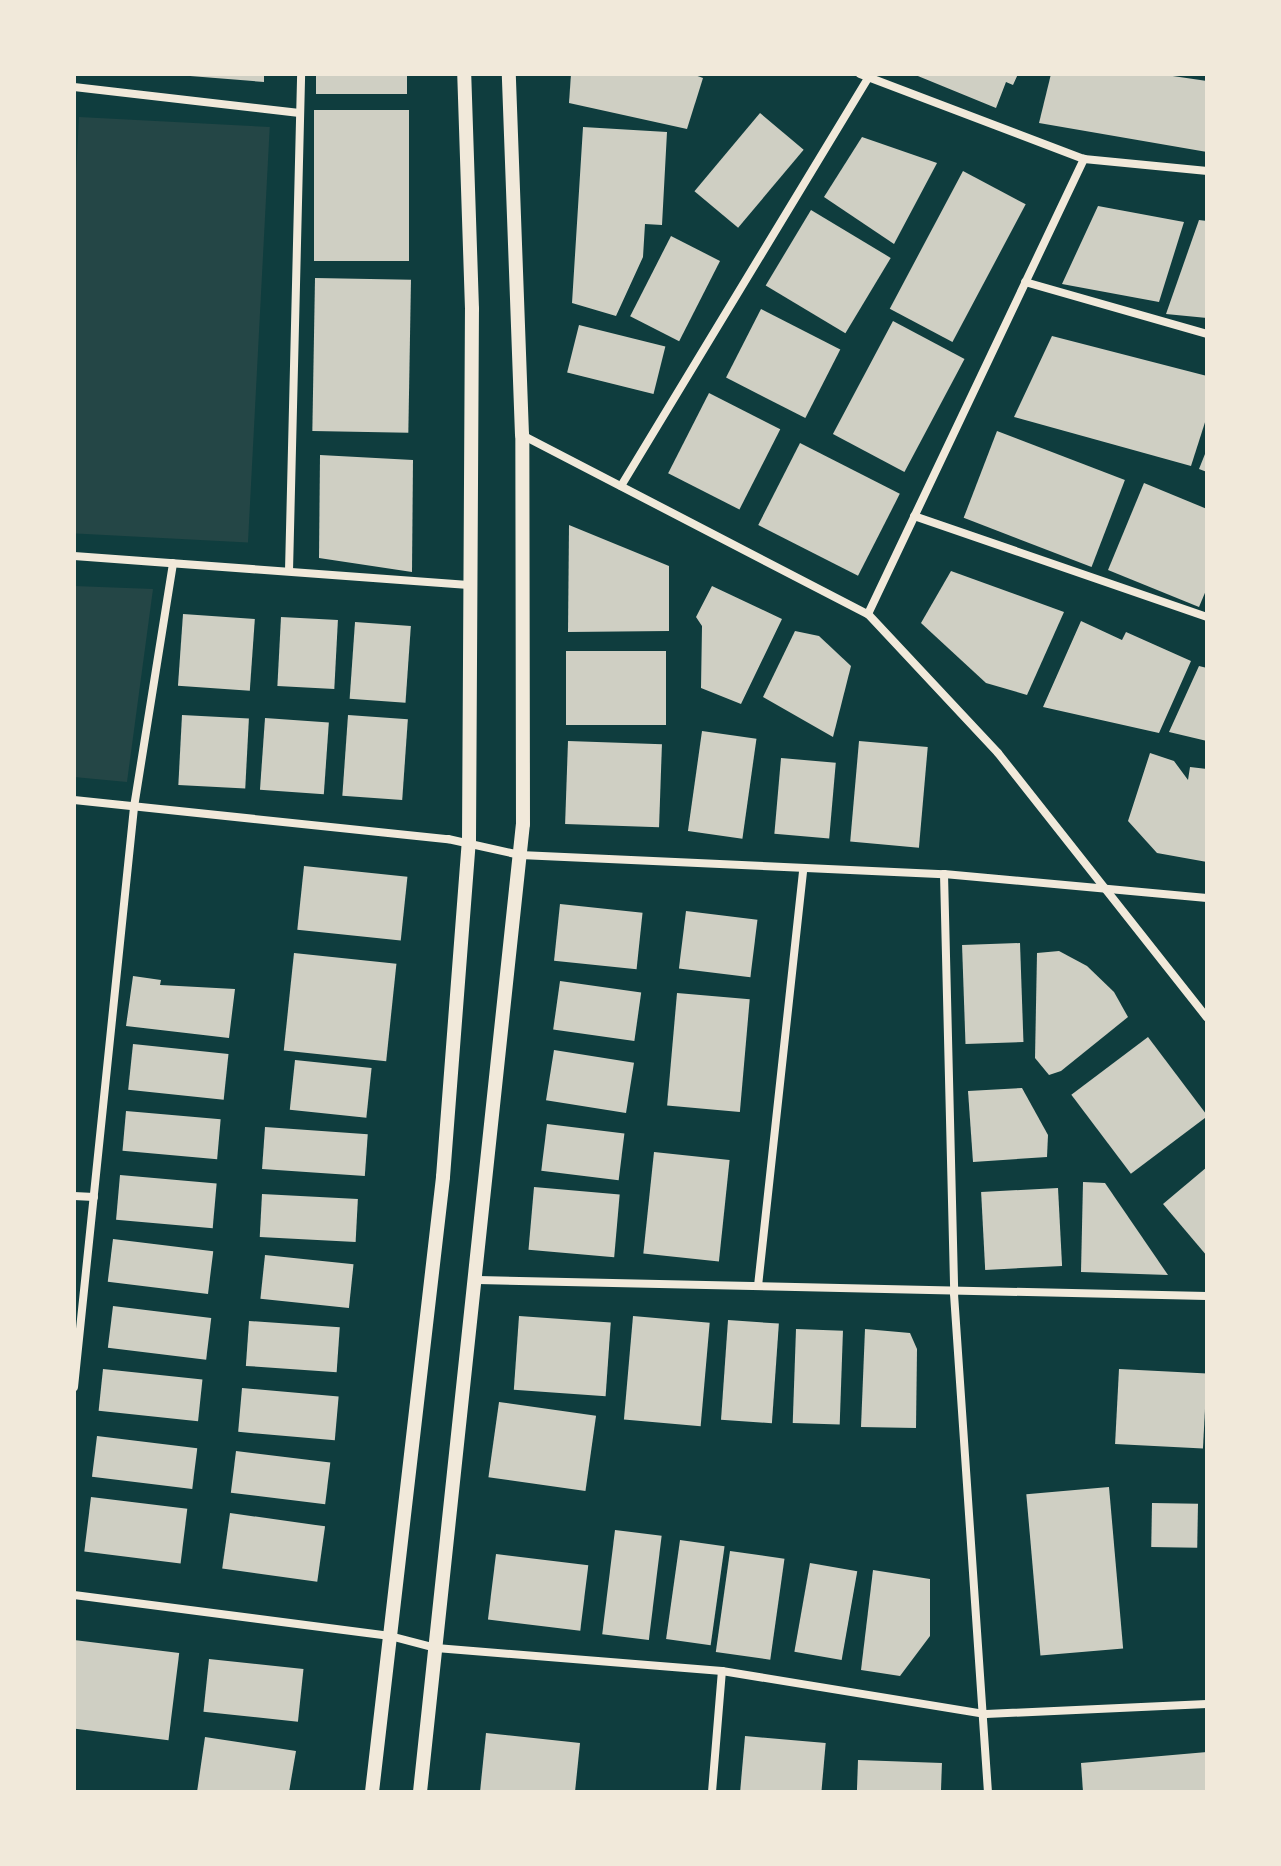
<!DOCTYPE html>
<style>
body{margin:0}
#map{position:relative;width:1281px;height:1866px;overflow:hidden;background:#0f3d3e;font-family:Spectral,serif}
div>[style]{position:absolute}
.green>*{inset:0;background:#244646;transform-origin:0 0}
.building>*{inset:0;background:#cfcfc3;transform-origin:0 0}
.minor>*{height:8px;margin:-4px;padding:0 4px;transform-origin:4px;border-radius:4px;background:#f1e9da}
.tertiary>*{height:14px;margin:-7px;padding:0 7px;transform-origin:7px;border-radius:7px;background:#f1e9da}
span{translate:-50% -50%;white-space:nowrap;text-align:center;line-height:1.15;-webkit-text-stroke:8px #f1e9da;paint-order:stroke}
.frame{position:absolute;inset:0;border:76px solid #f1e9da;pointer-events:none}
</style>
<div id="map">
<div class="green">
<i style="left:79px;top:117px;width:191px;height:416px;rotate:3deg"></i>
<i style="clip-path:polygon(74px 586px,153px 589px,127px 782px,74px 777px)"></i>
</div>
<div class="building">
<i style="clip-path:polygon(165px 74px,264px 74px,264px 82px)"></i>
<i style="left:316px;top:74px;width:91px;height:20px"></i>
<i style="clip-path:polygon(571px 74px,692px 74px,703px 78px,687px 129px,569px 103px)"></i>
<i style="clip-path:polygon(913px 74px,1018px 74px,1013px 85px,1006px 82px,996px 108px)"></i>
<i style="clip-path:polygon(1051px 74px,1159px 74px,1207px 81px,1207px 152px,1039px 123px)"></i>
<i style="left:314px;top:110px;width:95px;height:151px"></i>
<i style="left:760px;top:113px;width:57px;height:102px;rotate:40deg"></i>
<i style="clip-path:polygon(583px 127px,667px 132px,662px 225px,645px 224px,643px 257px,616px 316px,572px 303px)"></i>
<i style="clip-path:polygon(862px 137px,937px 163px,894px 244px,824px 197px)"></i>
<i style="left:963px;top:171px;width:71px;height:156px;rotate:28deg"></i>
<i style="clip-path:polygon(1098px 206px,1184px 222px,1159px 302px,1062px 284px)"></i>
<i style="left:811px;top:210px;width:93px;height:88px;rotate:31deg"></i>
<i style="clip-path:polygon(1199px 220px,1207px 221px,1207px 318px,1166px 314px)"></i>
<i style="left:671px;top:236px;width:55px;height:90px;rotate:27deg"></i>
<i style="left:315px;top:278px;width:96px;height:153px;rotate:1deg"></i>
<i style="left:761px;top:309px;width:89px;height:77px;rotate:27deg"></i>
<i style="left:893px;top:321px;width:81px;height:128px;rotate:28deg"></i>
<i style="left:579px;top:325px;width:89px;height:49px;rotate:14deg"></i>
<i style="clip-path:polygon(1052px 336px,1207px 376px,1207px 416px,1191px 466px,1014px 417px)"></i>
<i style="left:709px;top:393px;width:80px;height:90px;rotate:27deg"></i>
<i style="left:997px;top:431px;width:137px;height:93px;rotate:21deg"></i>
<i style="left:800px;top:443px;width:112px;height:92px;rotate:27deg"></i>
<i style="clip-path:polygon(1207px 449px,1207px 472px,1199px 469px)"></i>
<i style="clip-path:polygon(320px 455px,413px 460px,412px 572px,319px 558px)"></i>
<i style="clip-path:polygon(1144px 483px,1207px 509px,1207px 588px,1199px 607px,1108px 570px)"></i>
<i style="clip-path:polygon(569px 525px,669px 566px,669px 631px,568px 632px)"></i>
<i style="clip-path:polygon(951px 571px,1064px 612px,1027px 695px,986px 683px,921px 623px)"></i>
<i style="clip-path:polygon(712px 586px,782px 619px,741px 704px,701px 688px,702px 626px,696px 617px)"></i>
<i style="left:183px;top:614px;width:72px;height:72px;rotate:4deg"></i>
<i style="left:281px;top:617px;width:57px;height:69px;rotate:3deg"></i>
<i style="clip-path:polygon(1081px 621px,1122px 640px,1126px 632px,1191px 661px,1159px 733px,1043px 707px)"></i>
<i style="left:355px;top:622px;width:56px;height:77px;rotate:4deg"></i>
<i style="clip-path:polygon(795px 631px,819px 636px,851px 666px,833px 737px,763px 697px)"></i>
<i style="left:566px;top:651px;width:100px;height:74px"></i>
<i style="clip-path:polygon(1199px 666px,1207px 668px,1207px 741px,1169px 732px)"></i>
<i style="left:182px;top:715px;width:67px;height:70px;rotate:3deg"></i>
<i style="left:348px;top:715px;width:60px;height:81px;rotate:4deg"></i>
<i style="left:265px;top:718px;width:64px;height:72px;rotate:4deg"></i>
<i style="left:702px;top:731px;width:55px;height:101px;rotate:8deg"></i>
<i style="left:568px;top:741px;width:94px;height:83px;rotate:2deg"></i>
<i style="left:859px;top:741px;width:69px;height:101px;rotate:5deg"></i>
<i style="clip-path:polygon(1150px 753px,1174px 761px,1188px 780px,1190px 767px,1207px 769px,1207px 862px,1157px 853px,1128px 821px)"></i>
<i style="left:781px;top:758px;width:55px;height:76px;rotate:5deg"></i>
<i style="left:304px;top:866px;width:104px;height:64px;rotate:6deg"></i>
<i style="left:560px;top:904px;width:83px;height:57px;rotate:6deg"></i>
<i style="left:686px;top:911px;width:72px;height:58px;rotate:7deg"></i>
<i style="left:1020px;top:943px;width:99px;height:58px;rotate:88deg"></i>
<i style="clip-path:polygon(1059px 951px,1087px 966px,1114px 992px,1128px 1017px,1061px 1071px,1049px 1075px,1035px 1058px,1037px 953px)"></i>
<i style="left:294px;top:953px;width:103px;height:98px;rotate:6deg"></i>
<i style="clip-path:polygon(133px 976px,161px 980px,160px 985px,235px 989px,229px 1038px,126px 1026px)"></i>
<i style="left:560px;top:981px;width:82px;height:49px;rotate:8deg"></i>
<i style="left:677px;top:993px;width:73px;height:113px;rotate:5deg"></i>
<i style="left:1148px;top:1037px;width:99px;height:96px;rotate:53deg"></i>
<i style="left:133px;top:1044px;width:96px;height:46px;rotate:6deg"></i>
<i style="left:554px;top:1050px;width:81px;height:51px;rotate:9deg"></i>
<i style="left:295px;top:1060px;width:77px;height:50px;rotate:6deg"></i>
<i style="clip-path:polygon(1022px 1088px,1048px 1135px,1047px 1157px,973px 1162px,968px 1091px)"></i>
<i style="left:126px;top:1111px;width:95px;height:40px;rotate:5deg"></i>
<i style="left:547px;top:1124px;width:78px;height:47px;rotate:7deg"></i>
<i style="left:265px;top:1127px;width:103px;height:42px;rotate:4deg"></i>
<i style="left:654px;top:1152px;width:76px;height:102px;rotate:6deg"></i>
<i style="clip-path:polygon(1207px 1167px,1207px 1256px,1163px 1204px)"></i>
<i style="left:120px;top:1175px;width:97px;height:45px;rotate:5deg"></i>
<i style="clip-path:polygon(1083px 1182px,1105px 1183px,1168px 1275px,1081px 1272px)"></i>
<i style="left:534px;top:1187px;width:86px;height:63px;rotate:5deg"></i>
<i style="left:1058px;top:1188px;width:78px;height:77px;rotate:87deg"></i>
<i style="left:262px;top:1194px;width:96px;height:43px;rotate:3deg"></i>
<i style="left:113px;top:1239px;width:101px;height:43px;rotate:7deg"></i>
<i style="left:265px;top:1255px;width:89px;height:44px;rotate:6deg"></i>
<i style="left:113px;top:1306px;width:99px;height:42px;rotate:7deg"></i>
<i style="left:519px;top:1316px;width:92px;height:74px;rotate:4deg"></i>
<i style="left:633px;top:1316px;width:77px;height:104px;rotate:5deg"></i>
<i style="left:728px;top:1320px;width:51px;height:100px;rotate:4deg"></i>
<i style="left:249px;top:1321px;width:91px;height:45px;rotate:4deg"></i>
<i style="left:796px;top:1329px;width:47px;height:94px;rotate:2deg"></i>
<i style="clip-path:polygon(865px 1329px,910px 1333px,917px 1349px,916px 1428px,861px 1427px)"></i>
<i style="left:103px;top:1369px;width:100px;height:42px;rotate:6deg"></i>
<i style="left:1119px;top:1369px;width:88px;height:75px;rotate:3deg"></i>
<i style="left:242px;top:1388px;width:97px;height:44px;rotate:5deg"></i>
<i style="left:499px;top:1402px;width:98px;height:76px;rotate:8deg"></i>
<i style="left:97px;top:1436px;width:101px;height:41px;rotate:7deg"></i>
<i style="left:236px;top:1451px;width:95px;height:42px;rotate:7deg"></i>
<i style="left:1109px;top:1487px;width:162px;height:83px;rotate:85deg"></i>
<i style="left:91px;top:1497px;width:97px;height:55px;rotate:7deg"></i>
<i style="left:1152px;top:1503px;width:46px;height:44px;rotate:1deg"></i>
<i style="left:230px;top:1513px;width:96px;height:56px;rotate:8deg"></i>
<i style="left:615px;top:1530px;width:47px;height:105px;rotate:7deg"></i>
<i style="left:680px;top:1540px;width:45px;height:100px;rotate:8deg"></i>
<i style="left:730px;top:1551px;width:55px;height:102px;rotate:8deg"></i>
<i style="left:496px;top:1554px;width:93px;height:66px;rotate:7deg"></i>
<i style="left:810px;top:1563px;width:48px;height:90px;rotate:10deg"></i>
<i style="clip-path:polygon(873px 1570px,930px 1579px,930px 1636px,900px 1676px,861px 1670px)"></i>
<i style="left:74px;top:1640px;width:106px;height:88px;rotate:7deg"></i>
<i style="left:209px;top:1659px;width:95px;height:53px;rotate:6deg"></i>
<i style="clip-path:polygon(486px 1733px,580px 1743px,575px 1792px,480px 1792px)"></i>
<i style="left:745px;top:1736px;width:81px;height:56px;rotate:5deg"></i>
<i style="clip-path:polygon(205px 1737px,296px 1751px,289px 1792px,197px 1792px)"></i>
<i style="clip-path:polygon(1207px 1752px,1207px 1792px,1083px 1792px,1081px 1763px)"></i>
<i style="left:858px;top:1760px;width:84px;height:32px;rotate:2deg"></i>
</div>
<div class="minor">
<i style="left:860px;top:74px;width:240px;rotate:20.8deg"></i>
<i style="left:1084px;top:159px;width:124px;rotate:5.6deg"></i>
<i style="left:74px;top:87px;width:227px;rotate:6.6deg"></i>
<i style="left:1025px;top:282px;width:189px;rotate:15.9deg"></i>
<i style="left:522px;top:435px;width:390px;rotate:27.4deg"></i>
<i style="left:868px;top:614px;width:190px;rotate:46.9deg"></i>
<i style="left:998px;top:753px;width:337px;rotate:51.7deg"></i>
<i style="left:621px;top:486px;width:482px;rotate:-58.8deg"></i>
<i style="left:914px;top:516px;width:310px;rotate:19deg"></i>
<i style="left:74px;top:556px;width:399px;rotate:4.2deg"></i>
<i style="left:289px;top:571px;width:497px;rotate:-88.6deg"></i>
<i style="left:868px;top:614px;width:504px;rotate:-64.61deg"></i>
<i style="left:74px;top:800px;width:376px;rotate:6deg"></i>
<i style="left:448px;top:839px;width:74px;rotate:12.5deg"></i>
<i style="left:520px;top:855px;width:424px;rotate:2.6deg"></i>
<i style="left:944px;top:874px;width:264px;rotate:5.2deg"></i>
<i style="left:944px;top:874px;width:420px;rotate:88.6deg"></i>
<i style="left:954px;top:1294px;width:499px;rotate:86.1deg"></i>
<i style="left:74px;top:1196px;width:20px;rotate:3deg"></i>
<i style="left:478px;top:1280px;width:729px;rotate:1.26deg"></i>
<i style="left:758px;top:1286px;width:418px;rotate:-83.8deg"></i>
<i style="left:74px;top:1387px;width:583px;rotate:-84.09deg"></i>
<i style="left:134px;top:807px;width:247px;rotate:-80.9deg"></i>
<i style="left:74px;top:1595px;width:319px;rotate:7.4deg"></i>
<i style="left:390px;top:1636px;width:48px;rotate:14.6deg"></i>
<i style="left:436px;top:1648px;width:287px;rotate:4.6deg"></i>
<i style="left:722px;top:1671px;width:267px;rotate:9.3deg"></i>
<i style="left:986px;top:1714px;width:221px;rotate:-2.6deg"></i>
<i style="left:712px;top:1792px;width:121px;rotate:-85.3deg"></i>
</div>
<div class="tertiary">
<i style="left:372px;top:1792px;width:619px;rotate:-83.41deg"></i>
<i style="left:443px;top:1177px;width:337px;rotate:-85.6deg"></i>
<i style="left:469px;top:841px;width:532px;rotate:-89.68deg"></i>
<i style="left:472px;top:309px;width:235px;rotate:-91.9deg"></i>
<i style="left:420px;top:1792px;width:973px;rotate:-83.93deg"></i>
<i style="left:523px;top:824px;width:389px;rotate:-90.1deg"></i>
<i style="left:522px;top:435px;width:361px;rotate:-92.1deg"></i>
</div>
<div class="frame"></div>
</div>
